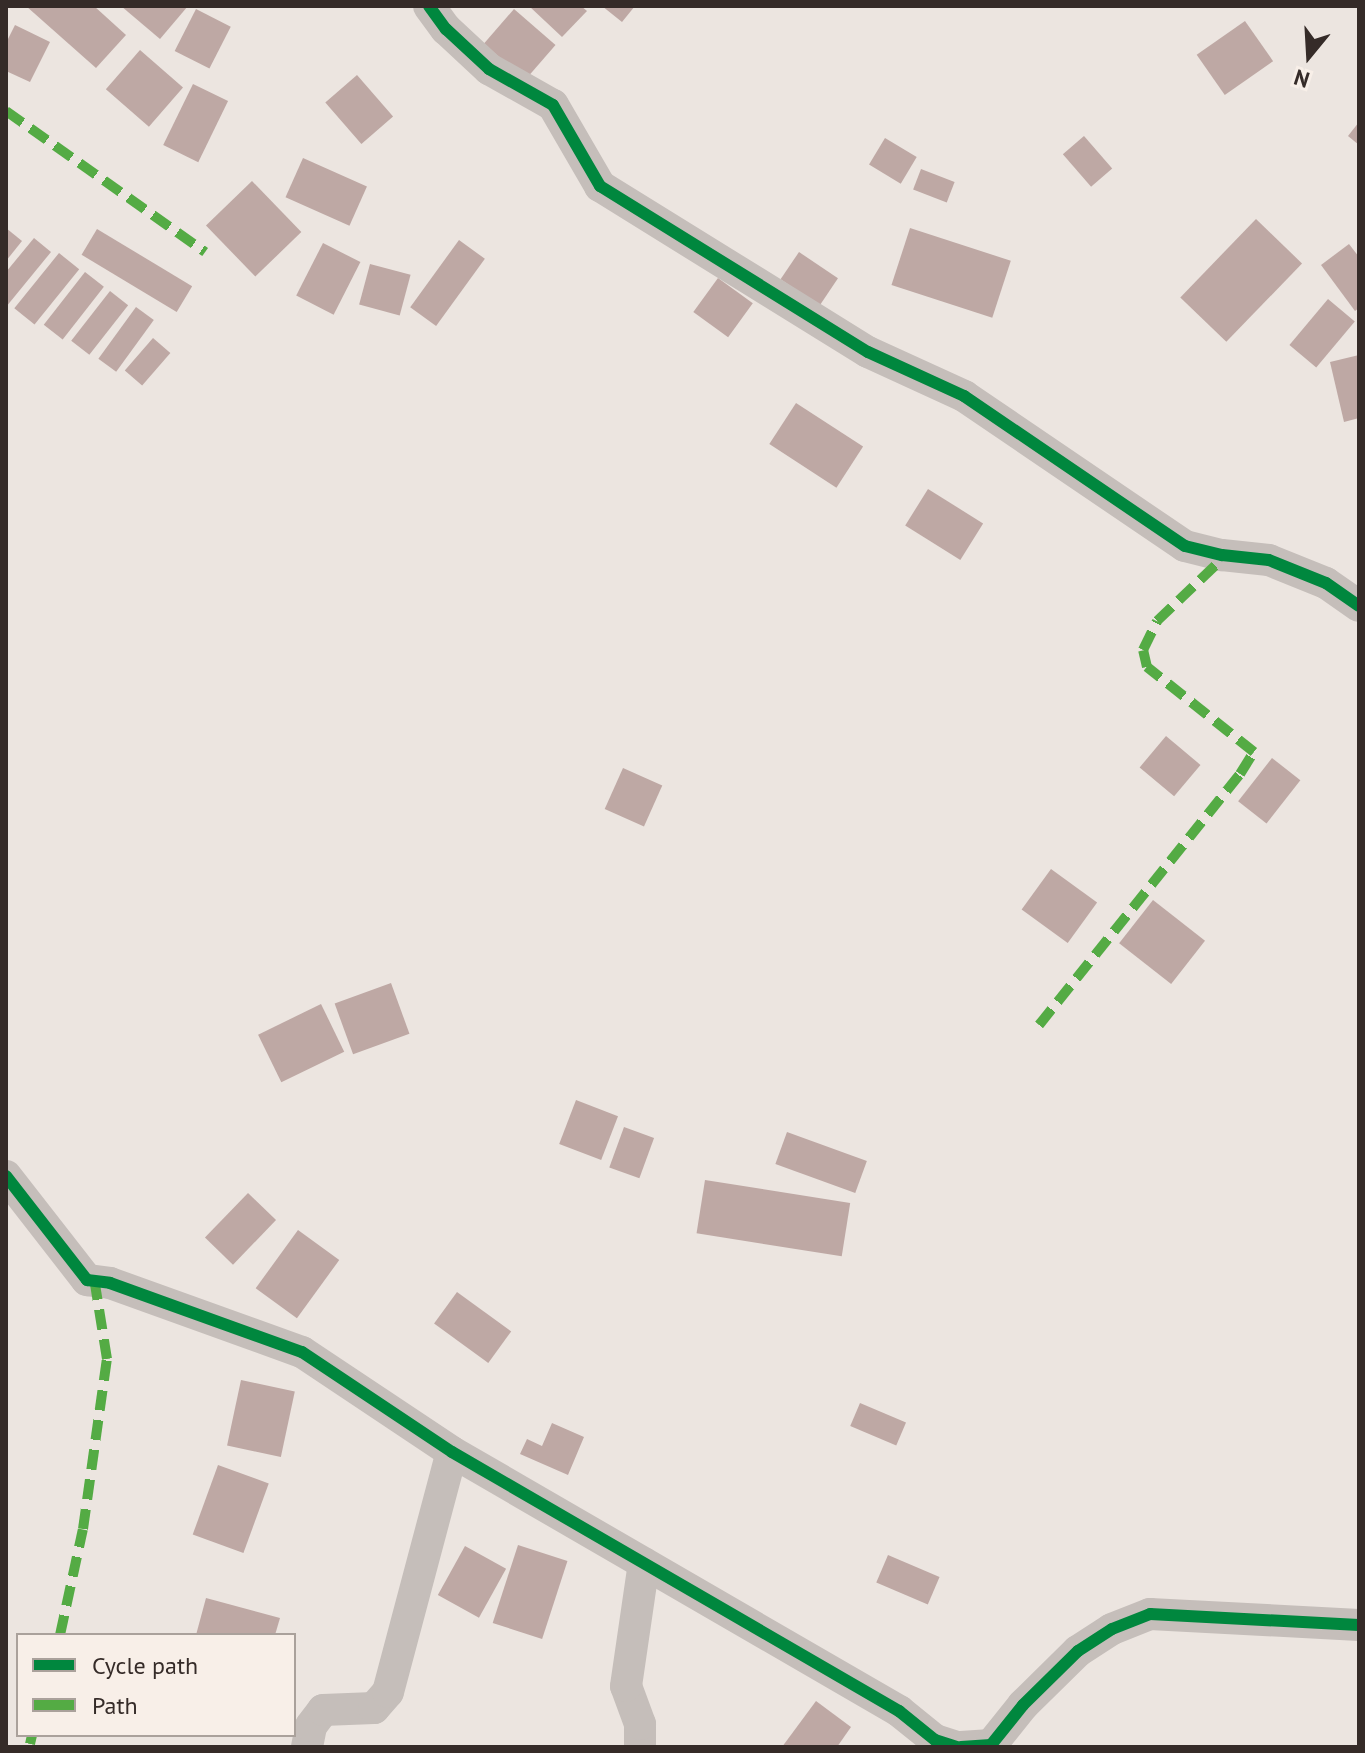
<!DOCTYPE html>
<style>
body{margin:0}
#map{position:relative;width:1365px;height:1753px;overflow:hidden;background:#ece5e0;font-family:"PT Sans",sans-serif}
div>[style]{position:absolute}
.building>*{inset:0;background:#bea8a4;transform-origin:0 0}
.minor>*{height:32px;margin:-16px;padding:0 16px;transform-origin:16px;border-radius:16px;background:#c5beba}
.quiet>*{height:10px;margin-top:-5px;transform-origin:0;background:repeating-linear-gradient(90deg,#54ab44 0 20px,transparent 0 30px)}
.cycleway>*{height:12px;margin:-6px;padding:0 6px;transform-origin:6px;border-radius:6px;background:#00873e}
span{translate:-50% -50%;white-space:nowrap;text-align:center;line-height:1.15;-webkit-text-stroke:7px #f8efe8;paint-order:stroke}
.frame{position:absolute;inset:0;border:8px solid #352b28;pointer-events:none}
.legend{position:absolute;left:16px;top:1633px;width:280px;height:104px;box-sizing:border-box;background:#f8efe8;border:2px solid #aaa19b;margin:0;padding:10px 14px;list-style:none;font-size:24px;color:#352b28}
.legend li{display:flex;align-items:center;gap:16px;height:40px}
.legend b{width:40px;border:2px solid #aaa19b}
.north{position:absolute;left:1269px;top:16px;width:80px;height:80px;-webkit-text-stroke:6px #f8efe8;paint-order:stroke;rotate:198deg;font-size:22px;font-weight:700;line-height:32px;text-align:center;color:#352b28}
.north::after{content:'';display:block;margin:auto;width:28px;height:36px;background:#352b28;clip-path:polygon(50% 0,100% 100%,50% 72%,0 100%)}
</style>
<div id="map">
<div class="building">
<i style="clip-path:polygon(26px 6px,94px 6px,126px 35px,96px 68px)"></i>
<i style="clip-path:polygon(121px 6px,188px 6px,160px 39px)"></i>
<i style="clip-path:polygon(529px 6px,581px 6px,587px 11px,562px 37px)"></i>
<i style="clip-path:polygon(602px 6px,635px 6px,622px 22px)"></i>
<i style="left:196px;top:9px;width:39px;height:47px;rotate:27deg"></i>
<i style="left:514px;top:9px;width:55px;height:46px;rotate:41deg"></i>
<i style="left:1245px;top:21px;width:49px;height:59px;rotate:55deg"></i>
<i style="clip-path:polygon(15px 25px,50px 42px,30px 82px,6px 71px,6px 43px)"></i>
<i style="left:140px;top:50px;width:57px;height:52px;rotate:41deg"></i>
<i style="left:357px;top:75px;width:55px;height:42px;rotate:49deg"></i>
<i style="left:193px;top:84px;width:39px;height:68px;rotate:26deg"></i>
<i style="clip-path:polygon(1359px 122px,1359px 145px,1348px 136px)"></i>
<i style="left:1084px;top:136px;width:43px;height:28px;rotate:49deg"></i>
<i style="left:885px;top:138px;width:37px;height:31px;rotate:31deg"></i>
<i style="left:303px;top:158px;width:70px;height:43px;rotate:24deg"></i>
<i style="left:921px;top:169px;width:36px;height:22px;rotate:21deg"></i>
<i style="left:252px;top:181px;width:71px;height:64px;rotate:46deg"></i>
<i style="left:1256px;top:219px;width:64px;height:109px;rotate:44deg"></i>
<i style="clip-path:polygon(6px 228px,22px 241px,6px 261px)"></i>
<i style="left:910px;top:228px;width:106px;height:60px;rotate:18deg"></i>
<i style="left:97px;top:229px;width:111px;height:30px;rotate:31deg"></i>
<i style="clip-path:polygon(34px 238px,51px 252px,6px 307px,6px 272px)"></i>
<i style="left:459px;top:240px;width:32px;height:83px;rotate:36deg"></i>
<i style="left:323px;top:243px;width:42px;height:59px;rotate:27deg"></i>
<i style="clip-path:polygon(1349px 244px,1359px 257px,1359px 308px,1355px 311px,1321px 265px)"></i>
<i style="left:799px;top:252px;width:47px;height:33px;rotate:34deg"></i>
<i style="left:59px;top:253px;width:26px;height:71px;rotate:39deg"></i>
<i style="left:370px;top:264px;width:42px;height:42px;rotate:15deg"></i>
<i style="left:85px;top:272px;width:24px;height:67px;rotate:38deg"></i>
<i style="left:718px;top:278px;width:43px;height:42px;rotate:36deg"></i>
<i style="left:110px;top:291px;width:23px;height:63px;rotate:38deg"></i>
<i style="left:1328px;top:299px;width:35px;height:60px;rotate:40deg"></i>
<i style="left:136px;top:307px;width:22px;height:64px;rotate:36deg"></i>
<i style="left:153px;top:338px;width:23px;height:43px;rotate:41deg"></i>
<i style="clip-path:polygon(1359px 355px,1359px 418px,1344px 422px,1330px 362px)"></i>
<i style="left:796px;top:403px;width:80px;height:49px;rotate:33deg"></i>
<i style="left:928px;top:489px;width:65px;height:43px;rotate:32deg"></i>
<i style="left:1166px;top:736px;width:45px;height:41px;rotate:40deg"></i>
<i style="left:1272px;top:758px;width:36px;height:55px;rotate:38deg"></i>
<i style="left:623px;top:768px;width:43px;height:45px;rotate:24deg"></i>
<i style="left:1051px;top:869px;width:57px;height:50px;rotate:36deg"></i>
<i style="left:1153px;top:900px;width:66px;height:55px;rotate:38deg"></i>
<i style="left:391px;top:983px;width:54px;height:60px;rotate:70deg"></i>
<i style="left:321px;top:1004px;width:53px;height:70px;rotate:64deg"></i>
<i style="left:576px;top:1100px;width:45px;height:47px;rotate:21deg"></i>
<i style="left:624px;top:1127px;width:32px;height:43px;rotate:20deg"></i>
<i style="left:787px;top:1132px;width:85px;height:34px;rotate:20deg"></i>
<i style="left:705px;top:1180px;width:147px;height:54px;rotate:9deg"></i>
<i style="left:248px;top:1193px;width:39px;height:62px;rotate:44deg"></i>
<i style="left:298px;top:1230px;width:51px;height:72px;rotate:36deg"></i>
<i style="left:457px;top:1292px;width:67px;height:39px;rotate:36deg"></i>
<i style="left:241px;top:1380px;width:55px;height:67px;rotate:12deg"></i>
<i style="left:860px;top:1403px;width:50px;height:25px;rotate:23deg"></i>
<i style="clip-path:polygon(552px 1423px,584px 1437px,568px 1475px,520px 1454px,527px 1439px,542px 1446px)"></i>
<i style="left:218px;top:1465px;width:54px;height:74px;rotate:20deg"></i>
<i style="left:518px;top:1545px;width:52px;height:82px;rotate:18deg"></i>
<i style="left:465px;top:1546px;width:47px;height:56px;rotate:29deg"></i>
<i style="left:888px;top:1555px;width:56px;height:30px;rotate:23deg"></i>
<i style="clip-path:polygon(206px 1598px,280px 1618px,275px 1635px,196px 1635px)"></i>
<i style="clip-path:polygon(816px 1701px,851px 1727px,837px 1747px,782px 1747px)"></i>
</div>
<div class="minor">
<i style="left:429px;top:6px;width:29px;rotate:54deg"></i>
<i style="left:446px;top:29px;width:59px;rotate:42.9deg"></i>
<i style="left:489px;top:69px;width:73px;rotate:29.4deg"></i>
<i style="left:553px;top:105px;width:94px;rotate:59.9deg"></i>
<i style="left:600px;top:186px;width:315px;rotate:31.8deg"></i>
<i style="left:868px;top:352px;width:106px;rotate:24.6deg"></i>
<i style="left:964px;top:396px;width:267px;rotate:34.2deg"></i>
<i style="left:1185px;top:546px;width:38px;rotate:14deg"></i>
<i style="left:1222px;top:555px;width:47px;rotate:6.1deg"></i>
<i style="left:1269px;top:560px;width:61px;rotate:22deg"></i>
<i style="left:1326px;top:583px;width:40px;rotate:34.9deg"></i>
<i style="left:6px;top:1176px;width:132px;rotate:52.1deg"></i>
<i style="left:87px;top:1280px;width:23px;rotate:7deg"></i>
<i style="left:110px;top:1283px;width:204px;rotate:19.8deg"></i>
<i style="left:302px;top:1352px;width:180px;rotate:33.7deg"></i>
<i style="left:452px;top:1452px;width:517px;rotate:30.09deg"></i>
<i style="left:899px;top:1711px;width:46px;rotate:38.9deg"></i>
<i style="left:935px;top:1740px;width:22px;rotate:18deg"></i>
<i style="left:307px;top:1747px;width:21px;rotate:-79deg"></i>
<i style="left:311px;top:1726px;width:20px;rotate:-53deg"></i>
<i style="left:323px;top:1710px;width:51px;rotate:-2.2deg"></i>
<i style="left:374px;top:1708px;width:21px;rotate:-49deg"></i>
<i style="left:388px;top:1692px;width:248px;rotate:-75.1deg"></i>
<i style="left:640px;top:1747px;width:23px;rotate:-90deg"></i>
<i style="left:640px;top:1724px;width:40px;rotate:-110.2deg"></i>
<i style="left:626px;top:1686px;width:124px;rotate:-81.7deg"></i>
<i style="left:961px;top:1747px;width:30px;rotate:-4deg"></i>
<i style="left:991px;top:1745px;width:51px;rotate:-51.3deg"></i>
<i style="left:1023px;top:1705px;width:77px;rotate:-44.5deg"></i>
<i style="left:1078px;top:1651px;width:40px;rotate:-32.9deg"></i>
<i style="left:1112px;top:1629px;width:41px;rotate:-21.5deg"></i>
<i style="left:1150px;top:1614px;width:209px;rotate:3deg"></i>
</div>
<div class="quiet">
<i style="left:6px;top:111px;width:244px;rotate:35.3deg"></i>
<i style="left:1039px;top:1025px;width:322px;rotate:-51.3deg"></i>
<i style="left:1240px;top:774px;width:26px;rotate:-58deg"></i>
<i style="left:1254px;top:752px;width:137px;rotate:-141.5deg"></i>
<i style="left:1147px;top:667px;width:17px;rotate:-103deg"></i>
<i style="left:1143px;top:650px;width:32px;rotate:-64deg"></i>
<i style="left:1157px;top:621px;width:86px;rotate:-43.6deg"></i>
<i style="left:60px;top:1635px;width:108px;rotate:-77.8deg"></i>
<i style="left:83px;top:1529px;width:172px;rotate:-82deg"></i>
<i style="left:107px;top:1359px;width:76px;rotate:-99.1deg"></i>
<i style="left:30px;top:1744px;width:9px;rotate:-77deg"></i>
</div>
<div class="cycleway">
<i style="left:429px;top:6px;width:29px;rotate:54deg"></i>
<i style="left:446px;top:29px;width:59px;rotate:42.9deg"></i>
<i style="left:489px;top:69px;width:73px;rotate:29.4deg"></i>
<i style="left:553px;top:105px;width:94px;rotate:59.9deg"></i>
<i style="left:600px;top:186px;width:315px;rotate:31.8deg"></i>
<i style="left:868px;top:352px;width:106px;rotate:24.6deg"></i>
<i style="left:964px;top:396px;width:267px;rotate:34.2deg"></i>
<i style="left:1185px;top:546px;width:38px;rotate:14deg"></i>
<i style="left:1222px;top:555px;width:47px;rotate:6.1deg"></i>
<i style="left:1269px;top:560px;width:61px;rotate:22deg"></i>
<i style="left:1326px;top:583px;width:40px;rotate:34.9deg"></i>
<i style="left:6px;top:1176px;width:132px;rotate:52.1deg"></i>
<i style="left:87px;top:1280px;width:23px;rotate:7deg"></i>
<i style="left:110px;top:1283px;width:204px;rotate:19.8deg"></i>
<i style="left:302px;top:1352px;width:180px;rotate:33.7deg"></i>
<i style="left:452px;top:1452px;width:517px;rotate:30.09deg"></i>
<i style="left:899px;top:1711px;width:46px;rotate:38.9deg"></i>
<i style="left:935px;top:1740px;width:22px;rotate:18deg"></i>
<i style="left:961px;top:1747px;width:30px;rotate:-4deg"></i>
<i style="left:991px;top:1745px;width:51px;rotate:-51.3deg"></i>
<i style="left:1023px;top:1705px;width:77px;rotate:-44.5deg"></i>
<i style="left:1078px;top:1651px;width:40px;rotate:-32.9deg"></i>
<i style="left:1112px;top:1629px;width:41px;rotate:-21.5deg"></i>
<i style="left:1150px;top:1614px;width:209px;rotate:3deg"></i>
</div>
<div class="frame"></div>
<ul class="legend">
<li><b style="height:10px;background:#00873e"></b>Cycle path</li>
<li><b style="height:10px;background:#54ab44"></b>Path</li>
</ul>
<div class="north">N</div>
</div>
